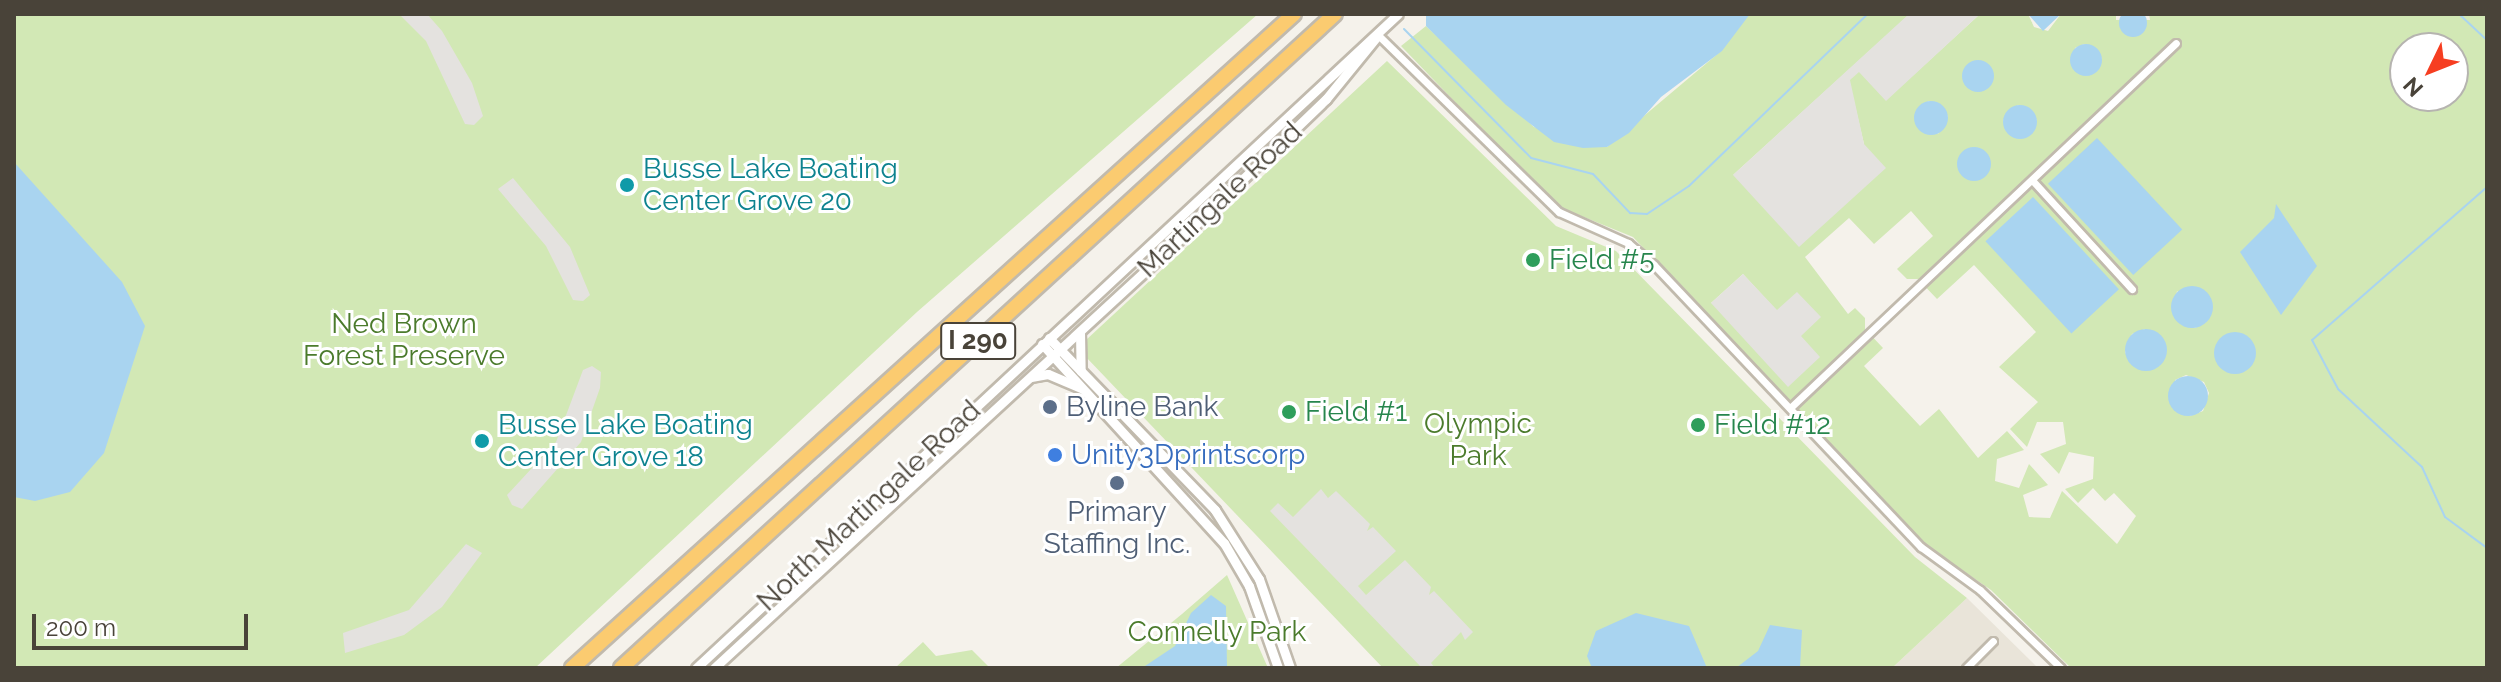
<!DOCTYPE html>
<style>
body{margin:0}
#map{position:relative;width:2501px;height:682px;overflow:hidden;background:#f5f2eb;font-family:Raleway,sans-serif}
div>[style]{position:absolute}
.residential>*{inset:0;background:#e9e4d9}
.green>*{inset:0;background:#d2e8b5}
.parking>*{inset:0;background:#e4e2df}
.water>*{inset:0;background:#a9d4f0;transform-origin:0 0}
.round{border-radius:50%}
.stream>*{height:2px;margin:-1px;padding:0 1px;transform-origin:1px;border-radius:1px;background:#a9d4f0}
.roads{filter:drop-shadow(2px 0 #c1baad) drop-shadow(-2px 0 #c1baad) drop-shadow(0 2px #c1baad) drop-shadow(0 -2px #c1baad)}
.minor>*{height:7px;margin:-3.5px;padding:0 3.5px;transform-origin:3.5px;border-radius:3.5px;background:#fff}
.tertiary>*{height:9px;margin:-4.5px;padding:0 4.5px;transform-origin:4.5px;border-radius:4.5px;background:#fff}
.motorway>*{height:14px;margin:-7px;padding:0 7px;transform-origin:7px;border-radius:7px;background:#fbcb70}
.dots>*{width:22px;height:22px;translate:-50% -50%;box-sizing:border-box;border:4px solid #fff;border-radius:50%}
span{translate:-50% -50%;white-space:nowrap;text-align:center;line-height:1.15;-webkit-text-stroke:6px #fff;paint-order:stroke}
.shield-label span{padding:2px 6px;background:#fff;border:2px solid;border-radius:6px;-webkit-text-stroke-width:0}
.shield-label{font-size:26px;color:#494339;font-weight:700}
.culture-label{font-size:28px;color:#0d838f}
.left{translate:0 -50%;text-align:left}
.street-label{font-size:28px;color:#494339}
.leisure-label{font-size:28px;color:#27864d}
.park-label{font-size:28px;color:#4b7b2c}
.service-label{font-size:28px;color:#4e5e75}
.shop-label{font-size:28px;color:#366cbe}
.frame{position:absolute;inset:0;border:16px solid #494339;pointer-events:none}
.north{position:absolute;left:2389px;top:32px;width:80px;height:80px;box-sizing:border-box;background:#fff;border:2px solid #b6b4b0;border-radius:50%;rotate:227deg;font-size:22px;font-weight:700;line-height:32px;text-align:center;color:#494339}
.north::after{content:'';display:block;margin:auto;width:28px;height:36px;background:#f63e21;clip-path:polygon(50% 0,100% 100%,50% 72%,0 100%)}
.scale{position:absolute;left:32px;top:614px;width:216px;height:36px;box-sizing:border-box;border:4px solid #494339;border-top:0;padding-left:10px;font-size:24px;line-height:28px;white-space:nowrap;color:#494339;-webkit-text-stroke:6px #fff;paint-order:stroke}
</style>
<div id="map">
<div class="residential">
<i style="clip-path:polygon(1967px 598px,2038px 668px,1892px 668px)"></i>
</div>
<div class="green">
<i style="clip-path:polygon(14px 14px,1258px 14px,917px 312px,535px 668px,14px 668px)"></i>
<i style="clip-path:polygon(evenodd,1910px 14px,1733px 175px,1864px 144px,1849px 80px,1859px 71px,1886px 100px,1980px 14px,2028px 14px,2034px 27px,2048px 31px,2061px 14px,2116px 14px,2116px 20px,2150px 20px,2149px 14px,2487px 14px,2487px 668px,2071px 668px,1991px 590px,1924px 544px,1633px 237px,1564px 209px,1541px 191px,1401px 46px,1426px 26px,1534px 127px,1607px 147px,1721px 51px,1745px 16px,1910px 14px,2084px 44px,2102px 58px,2087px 76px,2073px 69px,2075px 48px,2084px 44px,1910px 14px,2405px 48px,2453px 48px,2453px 96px,2405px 96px,2405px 48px,1910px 14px,1929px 101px,1948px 116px,1938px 134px,1920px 106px,1929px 101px,1910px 14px,2018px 105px,2037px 120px,2006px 131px,2003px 120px,2018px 105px,1910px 14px,1911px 211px,1933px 236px,1897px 269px,1907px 279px,1918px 279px,1937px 299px,1974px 265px,2036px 332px,1999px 367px,2038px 402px,2010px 429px,2027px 447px,2037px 422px,2063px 422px,2066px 444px,2040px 454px,2059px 474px,2069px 452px,2094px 457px,2093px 479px,2065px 489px,2078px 503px,2093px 488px,2105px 501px,2114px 493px,2136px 516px,2117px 544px,2062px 491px,2050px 518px,2029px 517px,2023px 495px,2048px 485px,2029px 464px,2019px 488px,1995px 481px,1997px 459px,2024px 450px,2007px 431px,1978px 458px,1939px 409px,1920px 426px,1864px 366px,1883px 348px,1865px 329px,1865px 318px,1855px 308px,1848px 314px,1805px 257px,1849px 218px,1874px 244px,1911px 211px,1910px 14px,1743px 274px,1777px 311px,1711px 303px,1743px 274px,1910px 14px,2177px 291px,2206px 322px,2195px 328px,2173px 315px,2177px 291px,1910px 14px,2145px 329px,2160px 365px,2149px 370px,2131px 364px,2125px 352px,2132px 334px,2145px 329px,1910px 14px,2186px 375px,2204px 382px,2209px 393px,2203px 411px,2190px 416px,2175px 380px,2186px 375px)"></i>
<i style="clip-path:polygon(1387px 61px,1556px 226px,1616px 251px,1915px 557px,1967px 598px,1892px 668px,1383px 668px,1085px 356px,1086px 340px)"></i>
<i style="clip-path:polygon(1227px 575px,1268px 668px,1116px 668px,1182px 614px)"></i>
<i style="clip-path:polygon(923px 642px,936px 656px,972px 650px,990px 668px,895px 668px)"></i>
</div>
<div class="parking">
<i style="clip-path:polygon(399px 14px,427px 14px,442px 31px,472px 83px,483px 116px,474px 125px,465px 124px,426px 41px)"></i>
<i style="clip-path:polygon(1909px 14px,1980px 14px,1886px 101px,1859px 72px,1850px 80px,1864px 144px,1886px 168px,1799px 247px,1733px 175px)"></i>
<i style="clip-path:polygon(513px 178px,570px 247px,590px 295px,583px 301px,573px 300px,546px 246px,498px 189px)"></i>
<i style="clip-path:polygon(1743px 274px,1777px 310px,1797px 292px,1821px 317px,1801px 336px,1820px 357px,1788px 387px,1711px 303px)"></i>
<i style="clip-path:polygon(592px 366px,601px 372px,600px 388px,581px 442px,522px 509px,512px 505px,507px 495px,556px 442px,583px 370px)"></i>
<i style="clip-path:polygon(1321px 489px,1328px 498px,1336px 491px,1370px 524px,1367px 531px,1373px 527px,1396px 551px,1358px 586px,1366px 595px,1405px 560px,1431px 587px,1429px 595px,1434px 591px,1473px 632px,1465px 640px,1461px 632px,1431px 663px,1435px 668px,1422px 668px,1270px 511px,1278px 503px,1293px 517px)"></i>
<i style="clip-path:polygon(466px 544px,482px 553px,442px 607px,404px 635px,345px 653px,343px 633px,409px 610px)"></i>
</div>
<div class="water">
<i class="round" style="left:2119px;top:9px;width:28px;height:28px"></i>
<i style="clip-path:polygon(1426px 14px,1750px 14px,1722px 51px,1661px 97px,1629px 133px,1607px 147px,1583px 148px,1554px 142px,1506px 105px,1426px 26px)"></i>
<i style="clip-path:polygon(2028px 14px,2061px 14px,2043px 31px)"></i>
<i class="round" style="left:2070px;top:44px;width:32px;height:32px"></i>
<i class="round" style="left:1962px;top:60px;width:32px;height:32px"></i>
<i class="round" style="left:1914px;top:101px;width:34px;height:34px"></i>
<i class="round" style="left:2003px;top:105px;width:34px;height:34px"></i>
<i style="left:2097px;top:138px;width:125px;height:67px;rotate:47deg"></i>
<i class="round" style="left:1957px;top:147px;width:34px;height:34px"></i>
<i style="clip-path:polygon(14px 162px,122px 282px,145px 326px,104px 453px,70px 492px,35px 501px,14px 497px)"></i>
<i style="left:2033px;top:197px;width:126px;height:65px;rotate:47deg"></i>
<i style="clip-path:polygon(2276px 204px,2317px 266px,2281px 315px,2240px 252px,2274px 218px)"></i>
<i class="round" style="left:2171px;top:286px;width:42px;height:42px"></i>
<i class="round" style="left:2125px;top:329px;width:42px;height:42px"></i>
<i class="round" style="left:2214px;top:332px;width:42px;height:42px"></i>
<i class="round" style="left:2168px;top:376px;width:40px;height:40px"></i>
<i style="clip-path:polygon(1211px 595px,1226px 606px,1227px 668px,1142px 668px,1175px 646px,1191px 613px)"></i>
<i style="clip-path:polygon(1636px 613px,1689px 626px,1707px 668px,1592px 668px,1587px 656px,1596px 631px)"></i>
<i style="clip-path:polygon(1770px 625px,1802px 630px,1800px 668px,1736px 668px,1758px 651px)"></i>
</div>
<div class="stream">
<i style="left:2459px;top:14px;width:38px;rotate:43deg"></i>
<i style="left:1404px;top:29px;width:181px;rotate:45.4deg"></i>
<i style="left:1531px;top:158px;width:64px;rotate:14.5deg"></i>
<i style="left:1593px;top:174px;width:54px;rotate:46.5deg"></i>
<i style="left:1630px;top:213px;width:17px;rotate:3deg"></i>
<i style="left:1647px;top:214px;width:50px;rotate:-33.7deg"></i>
<i style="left:1689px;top:186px;width:248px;rotate:-43.9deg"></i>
<i style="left:2487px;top:187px;width:232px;rotate:138.8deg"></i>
<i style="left:2312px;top:340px;width:55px;rotate:62deg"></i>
<i style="left:2338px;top:389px;width:115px;rotate:42.9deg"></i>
<i style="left:2422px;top:467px;width:55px;rotate:65.3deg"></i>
<i style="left:2445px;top:517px;width:52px;rotate:36.4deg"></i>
</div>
<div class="roads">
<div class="minor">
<i style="left:1378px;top:35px;width:253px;rotate:44.4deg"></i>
<i style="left:1559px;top:212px;width:76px;rotate:24.2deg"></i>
<i style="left:1628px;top:243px;width:34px;rotate:40deg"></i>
<i style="left:1654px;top:265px;width:388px;rotate:46.6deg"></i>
<i style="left:1921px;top:547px;width:73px;rotate:36.1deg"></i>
<i style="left:1980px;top:590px;width:112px;rotate:43.9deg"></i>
<i style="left:2032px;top:180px;width:148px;rotate:47.5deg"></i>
<i style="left:1790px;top:408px;width:531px;rotate:-43.4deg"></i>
<i style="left:1966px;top:668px;width:38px;rotate:-45deg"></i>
</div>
<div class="tertiary">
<i style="left:1080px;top:332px;width:39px;rotate:89deg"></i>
<i style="left:1049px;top:338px;width:239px;rotate:46deg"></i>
<i style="left:1215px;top:510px;width:82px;rotate:57.5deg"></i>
<i style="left:1259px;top:579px;width:94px;rotate:70.8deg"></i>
<i style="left:1042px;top:344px;width:270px;rotate:47.6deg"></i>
<i style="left:1224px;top:543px;width:50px;rotate:59.8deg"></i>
<i style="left:1249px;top:586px;width:87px;rotate:70.5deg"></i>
<i style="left:1031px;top:377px;width:17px;rotate:-10deg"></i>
<i style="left:1048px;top:374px;width:36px;rotate:23deg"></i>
<i style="left:696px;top:668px;width:959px;rotate:-42.97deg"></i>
<i style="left:714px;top:668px;width:653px;rotate:-42.64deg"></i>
<i style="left:1194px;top:226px;width:183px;rotate:-43.9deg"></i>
<i style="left:1326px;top:99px;width:82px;rotate:-50.9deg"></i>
</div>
<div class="motorway">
<i style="left:572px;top:668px;width:974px;rotate:-42.17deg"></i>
<i style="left:621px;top:668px;width:968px;rotate:-42.49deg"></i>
</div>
</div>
<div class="dots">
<i style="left:627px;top:185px;background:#0f9aa8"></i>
<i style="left:1533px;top:260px;background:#2e9e5b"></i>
<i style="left:1050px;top:407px;background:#5c6f8a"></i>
<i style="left:1289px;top:412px;background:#2e9e5b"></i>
<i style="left:1698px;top:425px;background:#2e9e5b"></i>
<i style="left:482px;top:441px;background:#0f9aa8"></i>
<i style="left:1055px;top:455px;background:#3f7fe0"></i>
<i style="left:1117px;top:483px;background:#5c6f8a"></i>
</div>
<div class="shield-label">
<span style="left:978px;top:341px">I 290</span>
</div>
<div class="culture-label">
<span class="left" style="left:643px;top:185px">Busse Lake Boating<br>Center Grove 20</span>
<span class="left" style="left:498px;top:441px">Busse Lake Boating<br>Center Grove 18</span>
</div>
<div class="street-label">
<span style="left:1220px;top:200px;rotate:-43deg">Martingale Road</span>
<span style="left:869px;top:506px;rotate:-43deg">North Martingale Road</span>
</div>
<div class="leisure-label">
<span class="left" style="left:1549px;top:260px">Field #5</span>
<span class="left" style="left:1305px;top:412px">Field #1</span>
<span class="left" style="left:1714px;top:425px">Field #12</span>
</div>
<div class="park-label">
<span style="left:404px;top:340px">Ned Brown<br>Forest Preserve</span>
<span style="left:1478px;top:440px">Olympic<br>Park</span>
<span style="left:1217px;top:632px">Connelly Park</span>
</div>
<div class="service-label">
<span class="left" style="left:1066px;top:407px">Byline Bank</span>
<span style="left:1117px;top:528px">Primary<br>Staffing Inc.</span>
</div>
<div class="shop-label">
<span class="left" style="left:1071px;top:455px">Unity3Dprintscorp</span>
</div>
<div class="frame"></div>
<div class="north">N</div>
<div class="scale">200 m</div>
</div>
